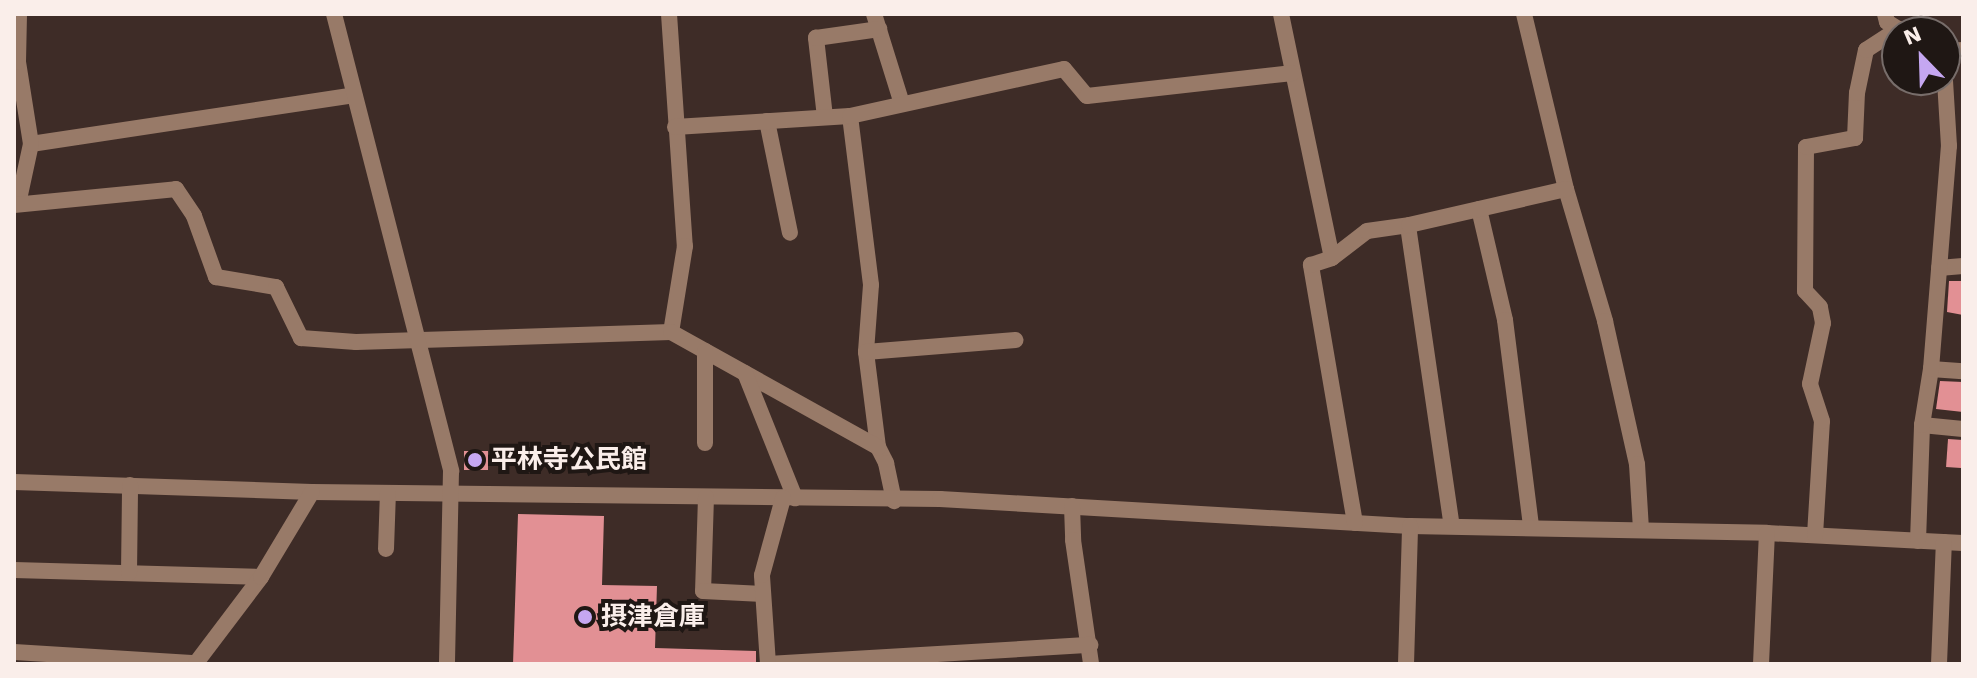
<!DOCTYPE html>
<meta charset="utf-8">
<style>
body{margin:0}
#map{position:relative;width:1977px;height:678px;overflow:hidden;background:#3e2c27;font-family:"Work Sans","Noto Sans JP",sans-serif}
div>[style]{position:absolute}
.building>*{inset:0;background:#e29094;transform-origin:0 0}
.minor>*{height:16px;margin:-8px;padding:0 8px;transform-origin:8px;border-radius:8px;background:#987a68}
.tertiary>*{height:16px;margin:-8px;padding:0 8px;transform-origin:8px;border-radius:8px;background:#987a68}
.dots>*{width:22px;height:22px;translate:-50% -50%;box-sizing:border-box;border:4px solid #1f1714;border-radius:50%}
span{translate:-50% -50%;white-space:nowrap;text-align:center;line-height:1.15;-webkit-text-stroke:8px #1f1714;paint-order:stroke}
.poi-label{font-size:26px;color:#faeeea;font-weight:700}
.left{translate:0 -50%;text-align:left}
.frame{position:absolute;inset:0;border:16px solid #faeeea;pointer-events:none}
.north{position:absolute;left:1881px;top:16px;width:80px;height:80px;box-sizing:border-box;background:#1f1714;border:2px solid #776d6a;border-radius:50%;rotate:337deg;font-size:22px;font-weight:700;line-height:32px;text-align:center;color:#faeeea}
.north::after{content:'';display:block;margin:auto;width:28px;height:36px;background:#c5a7f1;clip-path:polygon(50% 0,100% 100%,50% 72%,0 100%)}
</style>
<div id="map">
<div class="building">
<i style="clip-path:polygon(1949px 281px,1963px 281px,1963px 315px,1947px 312px)"></i>
<i style="clip-path:polygon(1940px 381px,1963px 382px,1963px 412px,1936px 409px)"></i>
<i style="left:1948px;top:439px;width:15px;height:28px;rotate:4deg"></i>
<i style="left:464px;top:451px;width:24px;height:19px"></i>
<i style="clip-path:polygon(518px 514px,604px 516px,602px 585px,657px 586px,655px 648px,756px 651px,756px 664px,513px 664px)"></i>
</div>
<div class="minor">
<i style="left:669px;top:14px;width:233px;rotate:86.1deg"></i>
<i style="left:685px;top:246px;width:87px;rotate:99.2deg"></i>
<i style="left:874px;top:14px;width:94px;rotate:72.7deg"></i>
<i style="left:1281px;top:14px;width:249px;rotate:78.2deg"></i>
<i style="left:1524px;top:14px;width:180px;rotate:76.5deg"></i>
<i style="left:1566px;top:189px;width:138px;rotate:73.5deg"></i>
<i style="left:1605px;top:321px;width:147px;rotate:77.4deg"></i>
<i style="left:1637px;top:464px;width:66px;rotate:86.5deg"></i>
<i style="left:1885px;top:14px;width:8px;rotate:76deg"></i>
<i style="left:1887px;top:22px;width:13px;rotate:32deg"></i>
<i style="left:1898px;top:29px;width:17px;rotate:10deg"></i>
<i style="left:1945px;top:51px;width:18px;rotate:-3deg"></i>
<i style="left:850px;top:116px;width:170px;rotate:82.9deg"></i>
<i style="left:871px;top:285px;width:67px;rotate:94.3deg"></i>
<i style="left:866px;top:352px;width:96px;rotate:82.8deg"></i>
<i style="left:878px;top:447px;width:18px;rotate:63deg"></i>
<i style="left:886px;top:463px;width:39px;rotate:78deg"></i>
<i style="left:825px;top:117px;width:80px;rotate:-96.5deg"></i>
<i style="left:816px;top:38px;width:64px;rotate:-8.1deg"></i>
<i style="left:767px;top:121px;width:114px;rotate:78.4deg"></i>
<i style="left:675px;top:127px;width:175px;rotate:-3.6deg"></i>
<i style="left:850px;top:116px;width:219px;rotate:-12.4deg"></i>
<i style="left:1064px;top:69px;width:35px;rotate:50deg"></i>
<i style="left:1087px;top:96px;width:207px;rotate:-6.4deg"></i>
<i style="left:31px;top:144px;width:327px;rotate:-8.6deg"></i>
<i style="left:18px;top:204px;width:61px;rotate:-77.8deg"></i>
<i style="left:31px;top:144px;width:83px;rotate:-99deg"></i>
<i style="left:18px;top:62px;width:48px;rotate:-88.8deg"></i>
<i style="left:14px;top:205px;width:163px;rotate:-5.6deg"></i>
<i style="left:176px;top:189px;width:32px;rotate:56deg"></i>
<i style="left:194px;top:216px;width:65px;rotate:70.2deg"></i>
<i style="left:216px;top:277px;width:61px;rotate:9.5deg"></i>
<i style="left:276px;top:287px;width:57px;rotate:63.9deg"></i>
<i style="left:301px;top:338px;width:55px;rotate:4.2deg"></i>
<i style="left:356px;top:342px;width:315px;rotate:-1.8deg"></i>
<i style="left:671px;top:332px;width:237px;rotate:29.1deg"></i>
<i style="left:1479px;top:209px;width:114px;rotate:76.8deg"></i>
<i style="left:1505px;top:320px;width:209px;rotate:82.8deg"></i>
<i style="left:1408px;top:226px;width:303px;rotate:81.7deg"></i>
<i style="left:1939px;top:268px;width:24px;rotate:-5deg"></i>
<i style="left:866px;top:352px;width:150px;rotate:-4.6deg"></i>
<i style="left:1931px;top:369px;width:32px;rotate:4deg"></i>
<i style="left:745px;top:373px;width:135px;rotate:68.2deg"></i>
<i style="left:1922px;top:425px;width:41px;rotate:5.6deg"></i>
<i style="left:705px;top:443px;width:92px;rotate:-90deg"></i>
<i style="left:14px;top:482px;width:298px;rotate:1.9deg"></i>
<i style="left:312px;top:492px;width:628px;rotate:0.64deg"></i>
<i style="left:940px;top:499px;width:471px;rotate:3.3deg"></i>
<i style="left:1410px;top:526px;width:357px;rotate:1.1deg"></i>
<i style="left:1767px;top:533px;width:196px;rotate:2.9deg"></i>
<i style="left:706px;top:497px;width:94px;rotate:91.8deg"></i>
<i style="left:703px;top:591px;width:60px;rotate:2.9deg"></i>
<i style="left:1072px;top:506px;width:34px;rotate:88deg"></i>
<i style="left:1073px;top:540px;width:125px;rotate:81.7deg"></i>
<i style="left:1355px;top:523px;width:262px;rotate:-99.7deg"></i>
<i style="left:1311px;top:265px;width:22px;rotate:-18deg"></i>
<i style="left:1332px;top:258px;width:44px;rotate:-37.6deg"></i>
<i style="left:1367px;top:231px;width:42px;rotate:-8.1deg"></i>
<i style="left:1409px;top:225px;width:161px;rotate:-12.9deg"></i>
<i style="left:1815px;top:535px;width:114px;rotate:-86.5deg"></i>
<i style="left:1822px;top:421px;width:39px;rotate:-108deg"></i>
<i style="left:1810px;top:384px;width:62px;rotate:-78deg"></i>
<i style="left:1823px;top:323px;width:16px;rotate:-101deg"></i>
<i style="left:1820px;top:307px;width:22px;rotate:-133deg"></i>
<i style="left:1805px;top:291px;width:144px;rotate:-89.6deg"></i>
<i style="left:1806px;top:147px;width:50px;rotate:-10.4deg"></i>
<i style="left:1855px;top:138px;width:45px;rotate:-87.5deg"></i>
<i style="left:1857px;top:93px;width:44px;rotate:-78.2deg"></i>
<i style="left:1866px;top:50px;width:38px;rotate:-33deg"></i>
<i style="left:1918px;top:541px;width:116px;rotate:-88deg"></i>
<i style="left:1922px;top:425px;width:57px;rotate:-80.9deg"></i>
<i style="left:1931px;top:369px;width:224px;rotate:-85.4deg"></i>
<i style="left:1949px;top:146px;width:66px;rotate:-93.5deg"></i>
<i style="left:386px;top:549px;width:56px;rotate:-88deg"></i>
<i style="left:14px;top:570px;width:247px;rotate:1.6deg"></i>
<i style="left:129px;top:573px;width:88px;rotate:-89.3deg"></i>
<i style="left:14px;top:652px;width:182px;rotate:3.5deg"></i>
<i style="left:196px;top:663px;width:108px;rotate:-52.9deg"></i>
<i style="left:261px;top:577px;width:99px;rotate:-59deg"></i>
<i style="left:768px;top:664px;width:323px;rotate:-3.4deg"></i>
<i style="left:768px;top:664px;width:89px;rotate:-93.9deg"></i>
<i style="left:762px;top:575px;width:80px;rotate:-74.7deg"></i>
<i style="left:1406px;top:664px;width:138px;rotate:-88.3deg"></i>
<i style="left:1761px;top:664px;width:131px;rotate:-87.4deg"></i>
<i style="left:1939px;top:664px;width:122px;rotate:-87.7deg"></i>
</div>
<div class="tertiary">
<i style="left:334px;top:14px;width:472px;rotate:75.6deg"></i>
<i style="left:451px;top:471px;width:193px;rotate:91.2deg"></i>
</div>
<div class="dots">
<i style="left:475px;top:460px;background:#c5a7f1"></i>
<i style="left:585px;top:617px;background:#c5a7f1"></i>
</div>
<div class="poi-label">
<span class="left" style="left:491px;top:460px">平林寺公民館</span>
<span class="left" style="left:601px;top:617px">摂津倉庫</span>
</div>
<div class="frame"></div>
<div class="north">N</div>
</div>
